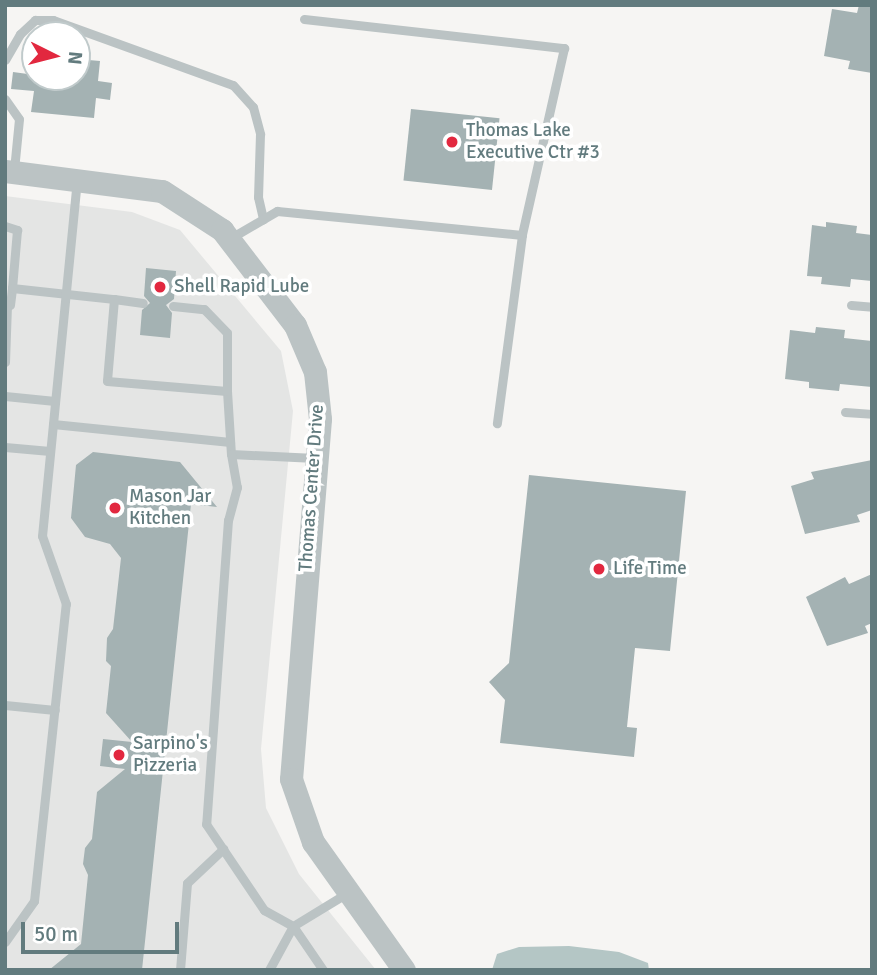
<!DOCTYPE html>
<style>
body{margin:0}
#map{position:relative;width:877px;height:975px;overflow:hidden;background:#f6f5f3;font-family:Signika,sans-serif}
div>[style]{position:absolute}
.built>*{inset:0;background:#e4e5e4}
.water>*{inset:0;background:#b4c6c5}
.building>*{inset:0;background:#a4b2b3;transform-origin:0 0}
.service>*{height:9px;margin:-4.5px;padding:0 4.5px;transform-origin:4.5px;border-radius:4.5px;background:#bbc3c4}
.tertiary>*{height:23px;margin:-11.5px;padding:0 11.5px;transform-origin:11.5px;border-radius:11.5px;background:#bbc3c4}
.dots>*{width:19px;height:19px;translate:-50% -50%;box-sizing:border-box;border:4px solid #fff;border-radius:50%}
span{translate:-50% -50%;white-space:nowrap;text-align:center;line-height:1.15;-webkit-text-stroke:7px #fff;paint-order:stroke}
.poi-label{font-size:19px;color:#627b7e}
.left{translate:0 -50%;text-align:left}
.street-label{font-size:19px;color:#627b7e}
.frame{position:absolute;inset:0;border:7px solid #627b7e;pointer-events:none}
.north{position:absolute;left:21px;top:21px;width:70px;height:70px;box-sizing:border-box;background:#fff;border:2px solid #c0cacb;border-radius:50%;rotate:96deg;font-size:19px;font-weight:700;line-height:28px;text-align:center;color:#627b7e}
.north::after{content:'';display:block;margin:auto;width:24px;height:32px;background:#e2283f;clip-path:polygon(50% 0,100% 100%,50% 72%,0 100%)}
.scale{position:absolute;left:21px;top:922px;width:158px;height:32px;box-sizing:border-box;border:4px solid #627b7e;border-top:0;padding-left:9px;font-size:21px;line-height:24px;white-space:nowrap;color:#627b7e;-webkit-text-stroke:5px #fff;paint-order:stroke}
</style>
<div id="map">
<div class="built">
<i style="clip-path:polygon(5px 196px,132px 212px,180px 230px,281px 351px,293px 411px,261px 749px,266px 808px,299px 874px,376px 970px,5px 970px)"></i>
</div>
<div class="water">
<i style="clip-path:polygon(569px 946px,619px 952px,648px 963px,649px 970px,492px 970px,497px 954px,519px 947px)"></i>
</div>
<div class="building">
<i style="clip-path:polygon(859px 5px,872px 5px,872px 73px,848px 69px,850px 61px,824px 56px,832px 9px,857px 13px)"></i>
<i style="clip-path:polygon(77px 59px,100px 61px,98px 81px,112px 83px,110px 100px,96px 98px,94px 118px,31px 112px,34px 91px,11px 89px,13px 72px,35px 75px,35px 82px,36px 77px,77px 77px)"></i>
<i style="left:411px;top:109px;width:89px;height:72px;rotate:6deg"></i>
<i style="clip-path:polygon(826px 222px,857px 226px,856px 233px,872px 235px,872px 281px,851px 279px,850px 287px,821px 284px,822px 277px,807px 276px,812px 225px,826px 227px)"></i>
<i style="clip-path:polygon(146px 268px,176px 271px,174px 299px,166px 305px,172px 313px,170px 338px,140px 335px,142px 310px,150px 303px,144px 296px)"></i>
<i style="clip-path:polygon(816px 327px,845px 330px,844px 338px,872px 341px,872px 387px,840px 384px,839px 391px,809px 388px,809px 382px,785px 379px,790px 330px,815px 333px)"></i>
<i style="clip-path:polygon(93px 452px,180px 462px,217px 507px,191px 504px,142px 970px,49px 970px,81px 944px,88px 875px,83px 864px,85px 848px,92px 839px,97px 792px,125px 769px,100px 766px,103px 739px,132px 742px,106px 713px,111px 666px,106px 661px,107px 638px,113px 629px,121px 558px,110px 544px,85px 537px,71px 518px,76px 465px)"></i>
<i style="clip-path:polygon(872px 460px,872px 510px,857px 515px,860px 522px,805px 534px,791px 486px,814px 479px,811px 472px)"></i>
<i style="clip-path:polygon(529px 475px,686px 491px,670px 651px,635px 648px,627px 727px,637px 728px,634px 757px,500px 743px,505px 700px,489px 682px,509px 663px)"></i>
<i style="clip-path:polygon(872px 574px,872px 623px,865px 626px,868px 633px,827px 646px,806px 597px,845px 577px,849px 584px)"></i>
</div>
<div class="service">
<i style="left:304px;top:19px;width:262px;rotate:6.4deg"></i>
<i style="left:564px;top:48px;width:192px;rotate:102.7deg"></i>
<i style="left:522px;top:235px;width:190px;rotate:97.6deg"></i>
<i style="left:5px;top:60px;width:30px;rotate:-60deg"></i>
<i style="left:20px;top:34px;width:21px;rotate:-43deg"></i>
<i style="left:35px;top:20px;width:18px"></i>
<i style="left:53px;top:20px;width:191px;rotate:19.9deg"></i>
<i style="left:233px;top:85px;width:30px;rotate:48deg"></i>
<i style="left:253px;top:107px;width:28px;rotate:75deg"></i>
<i style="left:260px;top:134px;width:63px;rotate:91.8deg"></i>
<i style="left:258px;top:197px;width:23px;rotate:77deg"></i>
<i style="left:5px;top:99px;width:24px;rotate:55deg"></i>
<i style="left:19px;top:119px;width:51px;rotate:95.6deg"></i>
<i style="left:5px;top:226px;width:13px;rotate:18deg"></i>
<i style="left:17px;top:230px;width:58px;rotate:94.9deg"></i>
<i style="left:229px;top:239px;width:56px;rotate:-30.3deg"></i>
<i style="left:277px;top:211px;width:246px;rotate:5.6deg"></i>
<i style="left:114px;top:299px;width:29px;rotate:8deg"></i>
<i style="left:10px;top:305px;width:17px;rotate:-83deg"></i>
<i style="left:12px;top:288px;width:103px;rotate:6.2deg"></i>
<i style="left:114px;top:299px;width:82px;rotate:94.9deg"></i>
<i style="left:107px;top:381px;width:120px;rotate:4.8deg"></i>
<i style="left:227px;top:391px;width:63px;rotate:86.4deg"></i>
<i style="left:851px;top:305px;width:21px;rotate:5deg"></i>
<i style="left:173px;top:306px;width:31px;rotate:6deg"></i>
<i style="left:204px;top:309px;width:33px;rotate:46deg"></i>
<i style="left:227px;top:333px;width:58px;rotate:90deg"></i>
<i style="left:5px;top:362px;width:57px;rotate:-88deg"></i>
<i style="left:5px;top:396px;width:50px;rotate:5.7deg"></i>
<i style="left:845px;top:412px;width:27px;rotate:4deg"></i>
<i style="left:53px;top:424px;width:178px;rotate:5.8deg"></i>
<i style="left:5px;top:447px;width:45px;rotate:5.1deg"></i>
<i style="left:315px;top:458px;width:84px;rotate:-177.3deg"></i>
<i style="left:231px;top:454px;width:34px;rotate:80deg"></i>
<i style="left:237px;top:487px;width:34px;rotate:105deg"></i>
<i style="left:228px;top:520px;width:305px;rotate:94.1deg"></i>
<i style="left:206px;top:824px;width:104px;rotate:56deg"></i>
<i style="left:264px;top:910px;width:33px;rotate:29deg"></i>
<i style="left:293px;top:926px;width:66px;rotate:-31.3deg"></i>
<i style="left:5px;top:705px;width:50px;rotate:5.7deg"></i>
<i style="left:5px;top:942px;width:50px;rotate:-54.7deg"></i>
<i style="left:34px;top:901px;width:299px;rotate:-83.9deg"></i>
<i style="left:66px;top:604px;width:72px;rotate:-109.4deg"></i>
<i style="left:42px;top:536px;width:358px;rotate:-84.4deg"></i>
<i style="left:180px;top:970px;width:87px;rotate:-85.4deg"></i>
<i style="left:187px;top:883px;width:50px;rotate:-43.4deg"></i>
<i style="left:269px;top:970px;width:50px;rotate:-61.4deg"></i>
<i style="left:293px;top:926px;width:53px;rotate:55.7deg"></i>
</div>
<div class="tertiary">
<i style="left:5px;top:171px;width:158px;rotate:7.3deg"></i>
<i style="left:162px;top:191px;width:72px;rotate:33deg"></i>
<i style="left:222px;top:230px;width:120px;rotate:52.5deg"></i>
<i style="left:295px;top:325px;width:51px;rotate:66.9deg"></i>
<i style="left:315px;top:372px;width:47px;rotate:83.9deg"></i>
<i style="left:320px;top:419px;width:361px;rotate:94.6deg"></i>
<i style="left:291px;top:779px;width:67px;rotate:70.8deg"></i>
<i style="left:313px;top:842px;width:157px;rotate:54.6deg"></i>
</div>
<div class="dots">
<i style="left:452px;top:142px;background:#e2283f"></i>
<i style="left:160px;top:287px;background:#e2283f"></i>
<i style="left:115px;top:508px;background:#e2283f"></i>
<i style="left:599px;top:569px;background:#e2283f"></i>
<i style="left:119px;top:755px;background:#e2283f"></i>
</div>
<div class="poi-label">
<span class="left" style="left:466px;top:142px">Thomas Lake<br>Executive Ctr #3</span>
<span class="left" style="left:174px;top:287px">Shell Rapid Lube</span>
<span class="left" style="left:129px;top:508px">Mason Jar<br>Kitchen</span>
<span class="left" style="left:613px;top:569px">Life Time</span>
<span class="left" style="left:133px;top:755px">Sarpino's<br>Pizzeria</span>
</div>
<div class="street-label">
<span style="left:312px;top:488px;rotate:-86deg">Thomas Center Drive</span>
</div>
<div class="frame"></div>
<div class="north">N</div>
<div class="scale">50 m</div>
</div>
